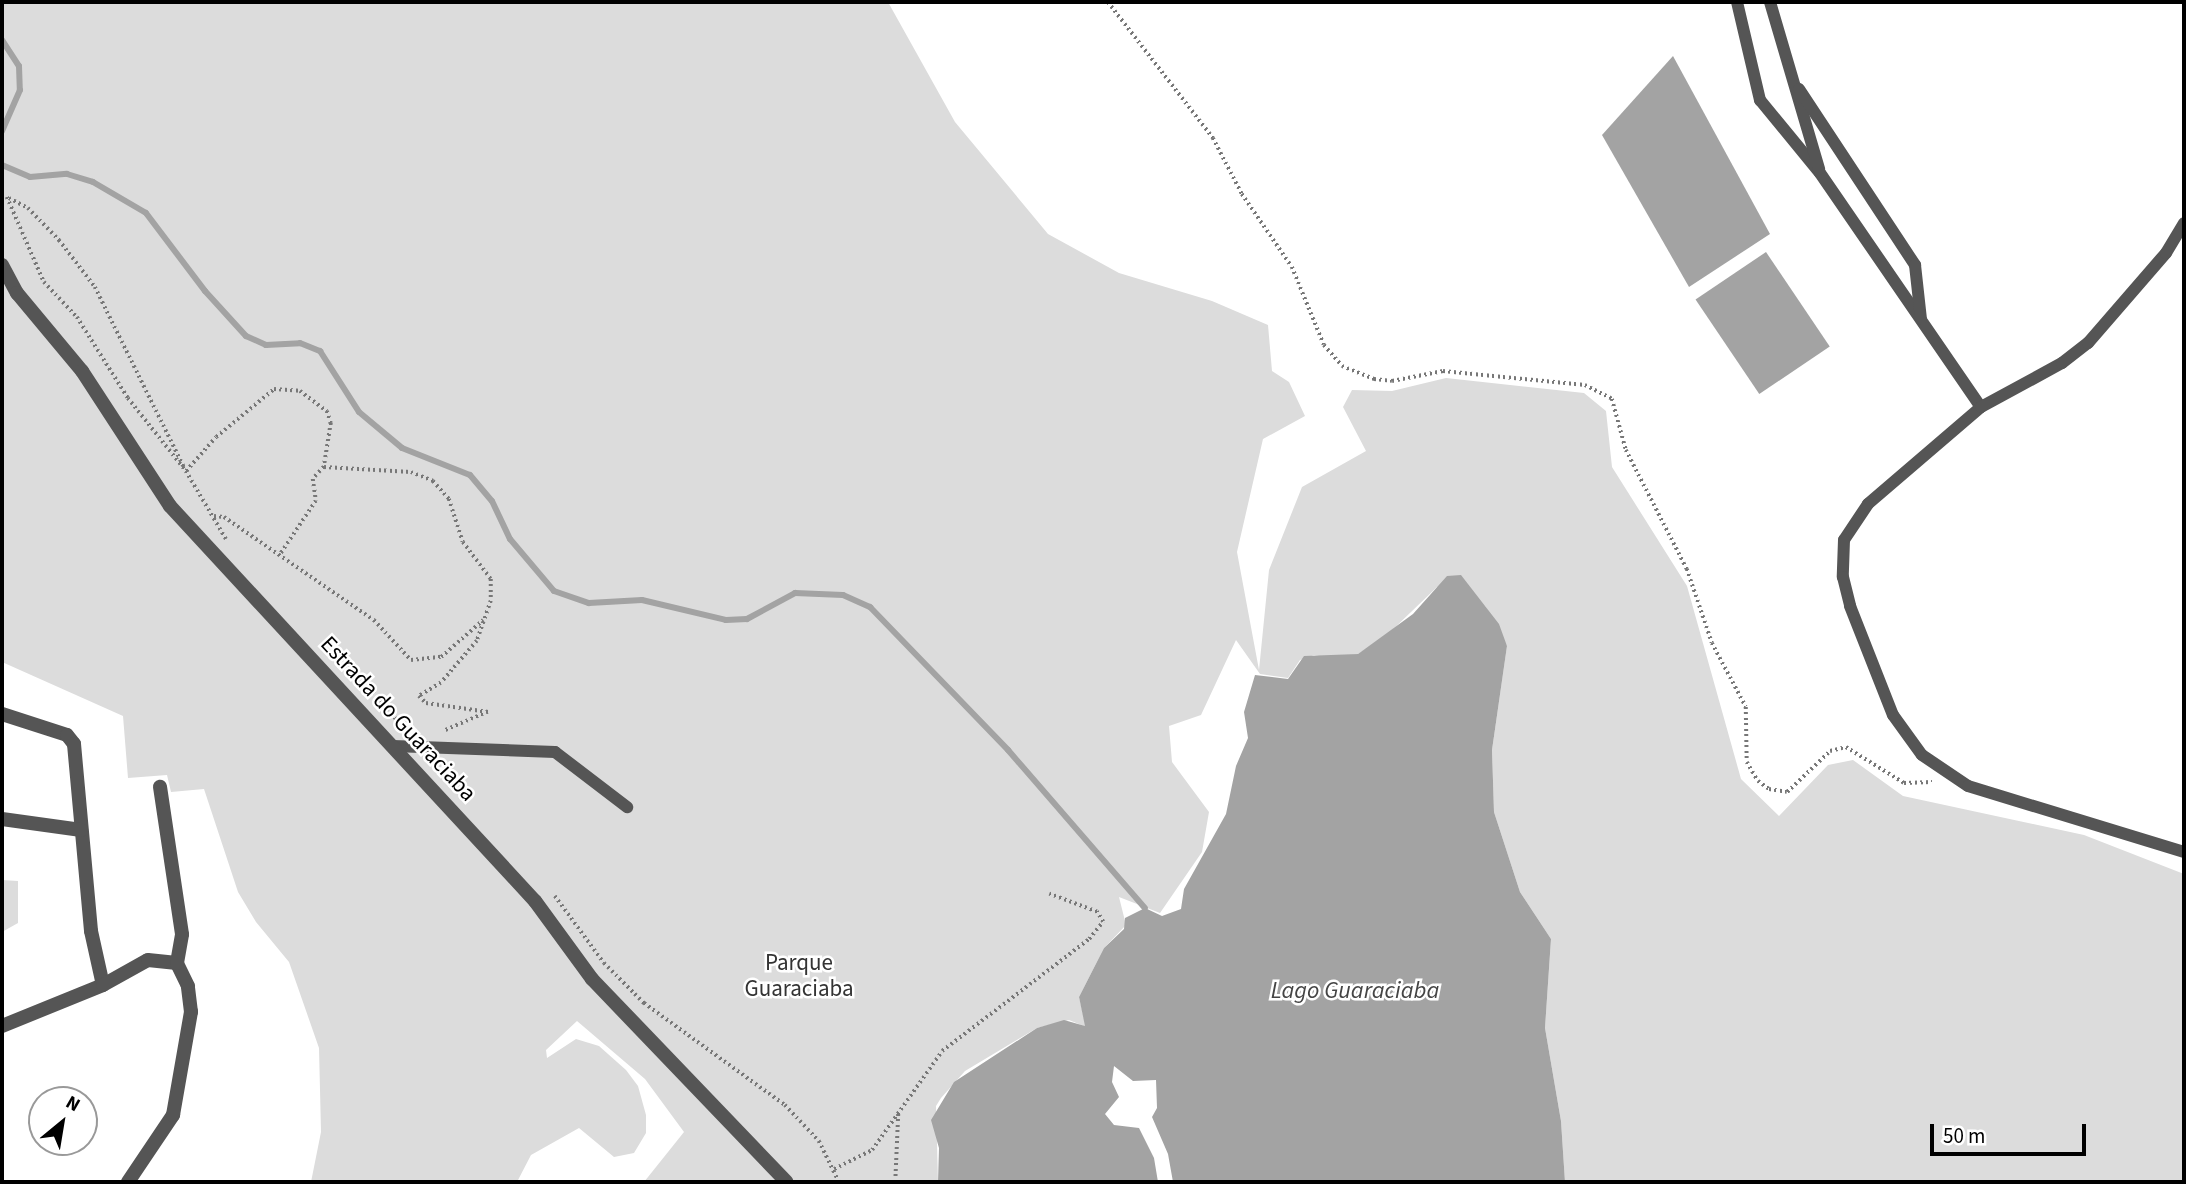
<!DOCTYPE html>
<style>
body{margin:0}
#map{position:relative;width:2186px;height:1184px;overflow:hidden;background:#fff;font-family:"Source Sans 3",sans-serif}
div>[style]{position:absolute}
.green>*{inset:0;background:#dcdcdc}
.water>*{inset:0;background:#a3a3a3;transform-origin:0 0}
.stream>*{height:6px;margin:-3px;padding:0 3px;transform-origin:3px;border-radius:3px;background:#a3a3a3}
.path>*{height:3.5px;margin-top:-1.75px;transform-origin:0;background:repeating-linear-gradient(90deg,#777 0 2px,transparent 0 5.5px)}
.service>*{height:12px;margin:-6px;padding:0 6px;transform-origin:6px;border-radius:6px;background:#555}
.minor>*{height:14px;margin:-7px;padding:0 7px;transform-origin:7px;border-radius:7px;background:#555}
span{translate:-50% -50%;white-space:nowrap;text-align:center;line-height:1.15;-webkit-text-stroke:5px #fff;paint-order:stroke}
.street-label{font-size:23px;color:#000}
.park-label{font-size:23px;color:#333}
.water-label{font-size:24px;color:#444;font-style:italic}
.frame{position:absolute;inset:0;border:4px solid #000;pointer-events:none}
.north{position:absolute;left:28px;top:1086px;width:70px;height:70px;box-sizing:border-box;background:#fff;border:2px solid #999;border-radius:50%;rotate:30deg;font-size:19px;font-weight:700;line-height:28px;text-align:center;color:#000}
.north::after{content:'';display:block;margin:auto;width:24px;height:32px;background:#000;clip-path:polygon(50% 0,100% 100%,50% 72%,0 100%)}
.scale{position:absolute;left:1930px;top:1124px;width:156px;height:32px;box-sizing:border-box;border:4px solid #000;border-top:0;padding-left:9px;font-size:21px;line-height:24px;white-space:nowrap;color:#000;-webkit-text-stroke:5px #fff;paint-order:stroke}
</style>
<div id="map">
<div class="green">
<i style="clip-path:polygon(2px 2px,888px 2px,955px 122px,1048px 234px,1119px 273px,1212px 301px,1268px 325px,1272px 371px,1289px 382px,1305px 416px,1263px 439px,1237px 552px,1259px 670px,1269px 570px,1302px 487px,1366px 451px,1343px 407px,1352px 390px,1392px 391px,1446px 378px,1584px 393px,1606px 411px,1612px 467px,1687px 586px,1741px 779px,1779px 816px,1828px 765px,1853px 760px,1903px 796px,2084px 835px,2184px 874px,2184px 1182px,1565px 1182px,1561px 1121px,1545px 1028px,1551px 939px,1520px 892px,1494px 812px,1492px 750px,1507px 646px,1485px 606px,1437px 587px,1385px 637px,1358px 654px,1330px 658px,1314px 655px,1300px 660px,1288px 678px,1260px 674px,1236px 640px,1201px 715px,1169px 726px,1172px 762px,1209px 812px,1202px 852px,1160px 913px,1119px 897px,1126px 925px,1104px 948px,1079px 997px,1086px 1027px,1069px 1020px,1037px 1028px,965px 1071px,941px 1098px,936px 1106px,938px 1182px,644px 1182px,684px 1132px,645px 1079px,577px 1021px,546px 1050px,547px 1058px,576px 1039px,599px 1046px,626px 1070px,638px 1086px,646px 1115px,646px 1133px,634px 1153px,614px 1157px,579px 1128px,531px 1155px,517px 1182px,311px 1182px,321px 1132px,319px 1048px,289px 962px,256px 922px,238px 892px,204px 789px,171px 792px,167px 775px,128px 778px,123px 716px,2px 662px)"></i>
<i style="clip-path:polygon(2px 880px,18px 881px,18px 923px,2px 932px)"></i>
</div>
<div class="water">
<i style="clip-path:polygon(1673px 56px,1770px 234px,1689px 287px,1602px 135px)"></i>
<i style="left:1766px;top:252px;width:114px;height:85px;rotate:56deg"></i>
<i style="clip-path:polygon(1461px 575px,1499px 624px,1507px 646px,1492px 750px,1494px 812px,1520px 892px,1551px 939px,1545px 1028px,1561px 1121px,1565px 1182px,1173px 1182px,1168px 1154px,1152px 1117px,1157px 1108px,1156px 1080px,1133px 1081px,1114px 1066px,1112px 1082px,1119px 1097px,1105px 1114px,1114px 1125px,1139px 1128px,1154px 1158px,1158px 1182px,938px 1182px,939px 1148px,931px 1120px,954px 1082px,1037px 1028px,1064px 1020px,1085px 1026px,1079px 997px,1104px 948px,1124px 929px,1125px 918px,1145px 908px,1162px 916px,1181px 909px,1184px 889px,1226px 814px,1236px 766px,1248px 738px,1244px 712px,1255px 675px,1288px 679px,1304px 656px,1358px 654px,1413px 614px,1447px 576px)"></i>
</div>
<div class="stream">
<i style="left:2px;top:40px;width:31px;rotate:57deg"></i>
<i style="left:19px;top:66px;width:24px;rotate:88deg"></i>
<i style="left:20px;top:90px;width:45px;rotate:113.7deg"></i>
<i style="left:2px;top:165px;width:30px;rotate:23deg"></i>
<i style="left:30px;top:177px;width:37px;rotate:-5deg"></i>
<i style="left:67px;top:174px;width:27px;rotate:17deg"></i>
<i style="left:93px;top:182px;width:61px;rotate:30.3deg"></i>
<i style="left:146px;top:213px;width:98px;rotate:52.9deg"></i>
<i style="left:205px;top:291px;width:61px;rotate:47.7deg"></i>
<i style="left:246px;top:336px;width:22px;rotate:24deg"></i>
<i style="left:266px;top:345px;width:34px;rotate:-3deg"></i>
<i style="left:300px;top:343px;width:22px;rotate:22deg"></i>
<i style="left:320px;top:351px;width:72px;rotate:57.4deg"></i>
<i style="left:359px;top:412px;width:56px;rotate:39.9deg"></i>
<i style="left:402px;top:448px;width:73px;rotate:21.7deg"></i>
<i style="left:470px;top:475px;width:34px;rotate:50deg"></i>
<i style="left:492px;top:501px;width:42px;rotate:64.7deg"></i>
<i style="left:510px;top:539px;width:68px;rotate:49.8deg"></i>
<i style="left:554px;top:591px;width:37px;rotate:19deg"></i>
<i style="left:589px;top:603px;width:53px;rotate:-3.2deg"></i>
<i style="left:642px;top:600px;width:86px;rotate:13.4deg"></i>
<i style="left:726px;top:620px;width:21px;rotate:-3deg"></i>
<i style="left:747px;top:619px;width:55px;rotate:-28.4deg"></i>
<i style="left:795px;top:593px;width:48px;rotate:2.4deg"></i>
<i style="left:843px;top:595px;width:30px;rotate:24deg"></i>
<i style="left:870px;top:607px;width:199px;rotate:46deg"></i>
<i style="left:1008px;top:750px;width:209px;rotate:49.1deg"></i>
</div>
<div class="path">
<i style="left:1108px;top:2px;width:172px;rotate:52.3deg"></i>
<i style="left:1213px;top:138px;width:63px;rotate:62.6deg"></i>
<i style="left:1242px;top:194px;width:88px;rotate:55.6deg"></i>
<i style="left:1292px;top:267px;width:84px;rotate:67.7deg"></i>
<i style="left:1324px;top:345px;width:28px;rotate:49deg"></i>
<i style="left:1342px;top:366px;width:35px;rotate:22deg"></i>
<i style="left:1374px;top:379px;width:18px;rotate:6deg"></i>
<i style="left:1392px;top:381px;width:52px;rotate:-11.1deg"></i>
<i style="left:1443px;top:371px;width:143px;rotate:5.6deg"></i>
<i style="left:1585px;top:385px;width:30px;rotate:27deg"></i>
<i style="left:1612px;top:399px;width:53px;rotate:74.6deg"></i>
<i style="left:1626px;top:450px;width:134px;rotate:62.9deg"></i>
<i style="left:1687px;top:569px;width:78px;rotate:71.3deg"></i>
<i style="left:1712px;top:643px;width:72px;rotate:62deg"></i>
<i style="left:1746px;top:707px;width:55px;rotate:89deg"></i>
<i style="left:1747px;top:762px;width:22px;rotate:60deg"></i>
<i style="left:1758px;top:781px;width:14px;rotate:36deg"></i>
<i style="left:1769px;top:789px;width:18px;rotate:9deg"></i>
<i style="left:1787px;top:792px;width:59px;rotate:-43.6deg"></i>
<i style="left:1830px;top:751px;width:16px;rotate:-14deg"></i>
<i style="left:1846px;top:747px;width:68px;rotate:31.8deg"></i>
<i style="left:1904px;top:783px;width:28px;rotate:-2deg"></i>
<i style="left:2px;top:196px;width:5px;rotate:11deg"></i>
<i style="left:7px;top:197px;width:93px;rotate:66.5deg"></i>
<i style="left:44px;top:282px;width:48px;rotate:46.7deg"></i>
<i style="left:77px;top:317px;width:96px;rotate:57.8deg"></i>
<i style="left:128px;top:398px;width:93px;rotate:51.5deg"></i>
<i style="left:186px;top:471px;width:79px;rotate:59.5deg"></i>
<i style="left:9px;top:198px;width:21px;rotate:28deg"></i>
<i style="left:28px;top:208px;width:45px;rotate:45.9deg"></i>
<i style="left:59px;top:240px;width:59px;rotate:52.5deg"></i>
<i style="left:95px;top:287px;width:203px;rotate:63.7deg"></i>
<i style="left:324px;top:467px;width:87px;rotate:3.3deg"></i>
<i style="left:411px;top:472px;width:24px;rotate:22deg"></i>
<i style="left:433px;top:481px;width:24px;rotate:48deg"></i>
<i style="left:449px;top:499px;width:45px;rotate:72deg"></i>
<i style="left:463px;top:542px;width:46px;rotate:52.9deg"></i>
<i style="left:491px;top:579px;width:22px;rotate:90deg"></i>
<i style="left:491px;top:601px;width:42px;rotate:109.3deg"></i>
<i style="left:477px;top:641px;width:55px;rotate:130.6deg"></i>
<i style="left:441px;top:683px;width:26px;rotate:149deg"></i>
<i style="left:419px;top:696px;width:10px;rotate:45deg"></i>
<i style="left:426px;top:703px;width:63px;rotate:8.3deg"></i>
<i style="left:488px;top:712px;width:48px;rotate:156.6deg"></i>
<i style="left:186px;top:471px;width:45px;rotate:-48.6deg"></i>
<i style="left:216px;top:437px;width:75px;rotate:-39.6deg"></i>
<i style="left:274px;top:389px;width:26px;rotate:4deg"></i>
<i style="left:300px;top:391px;width:34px;rotate:37deg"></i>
<i style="left:327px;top:411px;width:13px;rotate:72deg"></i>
<i style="left:331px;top:423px;width:45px;rotate:99deg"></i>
<i style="left:324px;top:467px;width:16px;rotate:133deg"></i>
<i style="left:313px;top:479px;width:22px;rotate:82deg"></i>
<i style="left:316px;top:501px;width:65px;rotate:123.7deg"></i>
<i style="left:214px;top:516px;width:10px;rotate:6deg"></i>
<i style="left:224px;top:517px;width:182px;rotate:34.5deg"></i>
<i style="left:374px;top:620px;width:54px;rotate:47.2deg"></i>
<i style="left:411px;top:660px;width:30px;rotate:-6deg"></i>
<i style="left:441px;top:657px;width:56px;rotate:-41.4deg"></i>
<i style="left:345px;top:667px;width:38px;rotate:41deg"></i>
<i style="left:374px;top:692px;width:49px;rotate:50.8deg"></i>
<i style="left:555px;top:896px;width:83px;rotate:53.8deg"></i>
<i style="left:604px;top:963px;width:57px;rotate:45deg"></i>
<i style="left:644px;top:1003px;width:174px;rotate:35.9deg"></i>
<i style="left:785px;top:1105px;width:50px;rotate:46.6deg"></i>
<i style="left:819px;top:1141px;width:46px;rotate:64deg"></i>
<i style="left:834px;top:1169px;width:42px;rotate:-26.6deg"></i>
<i style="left:872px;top:1150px;width:121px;rotate:-54.7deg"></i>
<i style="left:942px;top:1051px;width:185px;rotate:-37.3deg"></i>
<i style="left:1089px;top:939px;width:22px;rotate:-51deg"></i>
<i style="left:1103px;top:922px;width:12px;rotate:-121deg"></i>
<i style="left:1097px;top:912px;width:51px;rotate:-159.4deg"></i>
<i style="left:895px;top:1182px;width:68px;rotate:-87.5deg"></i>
</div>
<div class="service">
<i style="left:1737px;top:2px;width:101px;rotate:76.8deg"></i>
<i style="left:1760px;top:100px;width:94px;rotate:50.6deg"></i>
<i style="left:1820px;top:173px;width:284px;rotate:55.5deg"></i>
<i style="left:1981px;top:407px;width:149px;rotate:139.4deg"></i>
<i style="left:1868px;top:504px;width:43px;rotate:123.7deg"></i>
<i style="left:1844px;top:540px;width:37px;rotate:92deg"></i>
<i style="left:1843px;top:577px;width:30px;rotate:76deg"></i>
<i style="left:1850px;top:606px;width:117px;rotate:68.5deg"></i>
<i style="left:1893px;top:715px;width:49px;rotate:54.1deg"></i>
<i style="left:1922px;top:755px;width:55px;rotate:34deg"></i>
<i style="left:1968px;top:786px;width:226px;rotate:17deg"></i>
<i style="left:1770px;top:2px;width:174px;rotate:73.6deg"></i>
<i style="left:1799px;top:89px;width:211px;rotate:56.6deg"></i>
<i style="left:1915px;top:265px;width:54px;rotate:83.7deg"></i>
<i style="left:1981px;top:407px;width:92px;rotate:-28.5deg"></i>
<i style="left:2062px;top:363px;width:33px;rotate:-38deg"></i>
<i style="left:2088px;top:343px;width:119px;rotate:-49.1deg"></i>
<i style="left:2166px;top:253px;width:35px;rotate:-59deg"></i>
<i style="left:393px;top:746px;width:162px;rotate:2.1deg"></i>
<i style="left:555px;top:752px;width:91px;rotate:37.4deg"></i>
</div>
<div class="minor">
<i style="left:2px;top:265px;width:32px;rotate:62deg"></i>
<i style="left:17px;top:293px;width:102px;rotate:50.2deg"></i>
<i style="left:82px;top:371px;width:161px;rotate:56.9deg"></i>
<i style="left:170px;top:506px;width:538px;rotate:47.26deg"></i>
<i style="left:535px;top:901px;width:97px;rotate:53.8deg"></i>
<i style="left:592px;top:979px;width:281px;rotate:46.2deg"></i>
<i style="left:2px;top:714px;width:68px;rotate:17.9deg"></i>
<i style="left:67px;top:735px;width:11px;rotate:52deg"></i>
<i style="left:74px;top:744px;width:188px;rotate:84.8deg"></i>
<i style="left:91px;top:931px;width:55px;rotate:77.5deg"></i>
<i style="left:2px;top:819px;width:80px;rotate:7.9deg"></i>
<i style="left:2px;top:1026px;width:109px;rotate:-22.1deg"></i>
<i style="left:103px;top:985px;width:51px;rotate:-29.1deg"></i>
<i style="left:148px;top:960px;width:29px;rotate:6deg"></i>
<i style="left:128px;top:1182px;width:81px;rotate:-56.1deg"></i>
<i style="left:173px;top:1115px;width:105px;rotate:-80.1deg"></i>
<i style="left:191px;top:1012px;width:26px;rotate:-97deg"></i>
<i style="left:188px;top:986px;width:25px;rotate:-116deg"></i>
<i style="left:177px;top:963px;width:29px;rotate:-80deg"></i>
<i style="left:182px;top:934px;width:149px;rotate:-98.5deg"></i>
</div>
<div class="street-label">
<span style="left:398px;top:719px;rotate:47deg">Estrada do Guaraciaba</span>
</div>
<div class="park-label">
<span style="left:799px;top:976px">Parque<br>Guaraciaba</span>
</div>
<div class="water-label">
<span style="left:1355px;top:991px">Lago Guaraciaba</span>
</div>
<div class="frame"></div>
<div class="north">N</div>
<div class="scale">50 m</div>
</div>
